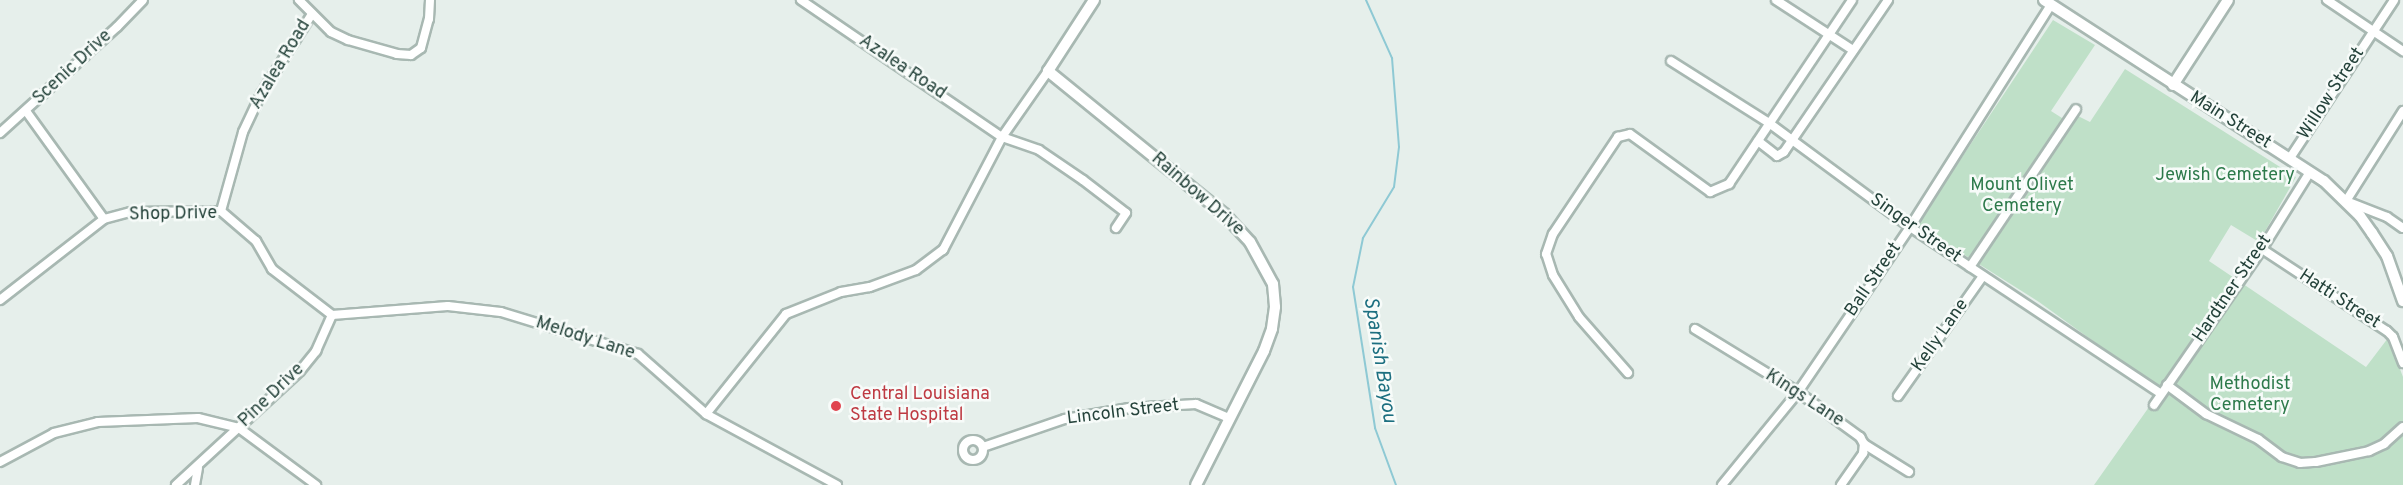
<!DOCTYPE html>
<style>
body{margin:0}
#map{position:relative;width:2403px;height:485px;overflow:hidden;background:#e6efeb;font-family:Overpass,sans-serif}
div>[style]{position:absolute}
.green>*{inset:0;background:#bfe0c8}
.stream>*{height:2px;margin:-1px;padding:0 1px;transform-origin:1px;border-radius:1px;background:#8ec9d4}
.roads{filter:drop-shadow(2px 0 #a8b8b2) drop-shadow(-2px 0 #a8b8b2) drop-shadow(0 2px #a8b8b2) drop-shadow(0 -2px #a8b8b2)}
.street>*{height:8px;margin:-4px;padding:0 4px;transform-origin:4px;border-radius:4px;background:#fff}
.street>.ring{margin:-4px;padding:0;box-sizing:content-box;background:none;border:8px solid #fff;border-radius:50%}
.secondary>*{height:10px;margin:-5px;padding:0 5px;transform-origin:5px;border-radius:5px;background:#fff}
.dots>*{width:16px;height:16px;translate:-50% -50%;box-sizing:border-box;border:3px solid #f7fbf9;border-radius:50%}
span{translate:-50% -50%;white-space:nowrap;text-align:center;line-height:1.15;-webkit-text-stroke:5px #f7fbf9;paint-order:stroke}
.street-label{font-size:18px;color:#24423a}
.park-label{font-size:18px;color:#2d7a4b}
.health-label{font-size:18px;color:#be3a42}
.left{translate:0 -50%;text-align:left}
.water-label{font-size:20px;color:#1c6f80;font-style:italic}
</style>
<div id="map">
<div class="green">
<i style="clip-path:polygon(2053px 20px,2095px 45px,2051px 111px,2073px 125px,2078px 116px,2090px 122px,2125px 69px,2296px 177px,2259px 242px,2231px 225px,2209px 261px,2366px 367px,2388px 338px,2403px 377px,2403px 485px,2094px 485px,2161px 390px,2039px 302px,1917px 225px)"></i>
</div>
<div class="stream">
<i style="left:1366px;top:0;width:64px;rotate:65.9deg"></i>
<i style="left:1392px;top:58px;width:89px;rotate:85.5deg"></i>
<i style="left:1399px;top:147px;width:40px;rotate:97.1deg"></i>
<i style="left:1394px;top:187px;width:60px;rotate:121.3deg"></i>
<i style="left:1363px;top:238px;width:50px;rotate:101.5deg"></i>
<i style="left:1353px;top:287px;width:143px;rotate:81.1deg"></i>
<i style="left:1375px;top:428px;width:61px;rotate:69.8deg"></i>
</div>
<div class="roads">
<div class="street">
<i style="left:299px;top:0;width:45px;rotate:45deg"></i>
<i style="left:331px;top:32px;width:19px;rotate:25deg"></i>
<i style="left:348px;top:40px;width:51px;rotate:15.9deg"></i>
<i style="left:397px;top:54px;width:14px;rotate:4deg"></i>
<i style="left:411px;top:55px;width:12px;rotate:-35deg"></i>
<i style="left:421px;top:48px;width:30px;rotate:-75deg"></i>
<i style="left:429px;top:19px;width:19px;rotate:-87deg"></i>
<i style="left:801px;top:0;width:243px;rotate:34.3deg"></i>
<i style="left:1002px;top:137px;width:39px;rotate:19deg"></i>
<i style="left:1039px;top:150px;width:53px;rotate:34.3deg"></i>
<i style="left:1083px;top:180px;width:54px;rotate:37.5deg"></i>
<i style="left:1126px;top:213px;width:18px;rotate:124deg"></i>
<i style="left:1776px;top:0;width:92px;rotate:33deg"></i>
<i style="left:2327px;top:0;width:92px;rotate:33.9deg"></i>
<i style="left:1671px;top:61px;width:116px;rotate:32.3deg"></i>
<i style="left:1769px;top:123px;width:175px;rotate:36.4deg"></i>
<i style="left:1910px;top:227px;width:301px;rotate:33.6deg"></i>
<i style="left:26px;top:111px;width:133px;rotate:54.2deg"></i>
<i style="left:2403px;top:111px;width:107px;rotate:122.3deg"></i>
<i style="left:2346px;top:201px;width:44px;rotate:21.3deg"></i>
<i style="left:2387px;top:217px;width:19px;rotate:35deg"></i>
<i style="left:0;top:133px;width:158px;rotate:-42.2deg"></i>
<i style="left:117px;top:27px;width:37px;rotate:-46deg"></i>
<i style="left:1758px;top:141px;width:24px;rotate:38deg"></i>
<i style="left:1777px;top:156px;width:8px;rotate:-30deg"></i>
<i style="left:1784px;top:152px;width:184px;rotate:-55.6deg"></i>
<i style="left:2290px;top:158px;width:189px;rotate:-56.6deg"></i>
<i style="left:221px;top:211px;width:82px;rotate:-74.4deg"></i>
<i style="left:243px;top:132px;width:42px;rotate:-64.7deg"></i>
<i style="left:261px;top:94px;width:95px;rotate:-57.5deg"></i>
<i style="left:2262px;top:249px;width:149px;rotate:33.3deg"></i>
<i style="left:2387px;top:331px;width:8px;rotate:45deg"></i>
<i style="left:2393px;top:337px;width:28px;rotate:69deg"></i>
<i style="left:1970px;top:267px;width:190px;rotate:-56.1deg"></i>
<i style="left:0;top:300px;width:132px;rotate:-37.9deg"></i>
<i style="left:104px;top:219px;width:28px;rotate:-15deg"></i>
<i style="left:131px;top:212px;width:90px;rotate:-0.6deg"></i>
<i style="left:221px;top:211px;width:46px;rotate:40.6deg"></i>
<i style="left:256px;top:241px;width:32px;rotate:60deg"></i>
<i style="left:272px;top:269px;width:76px;rotate:37.5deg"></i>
<i style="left:332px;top:315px;width:116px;rotate:-4.4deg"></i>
<i style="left:448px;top:306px;width:53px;rotate:6.5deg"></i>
<i style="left:501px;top:312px;width:143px;rotate:17deg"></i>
<i style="left:638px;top:354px;width:91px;rotate:41.4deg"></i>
<i style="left:706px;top:414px;width:149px;rotate:28.5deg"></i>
<i style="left:1695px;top:329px;width:121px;rotate:31.5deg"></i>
<i style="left:1798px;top:392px;width:77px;rotate:36deg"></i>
<i style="left:1860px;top:437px;width:8px;rotate:60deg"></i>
<i style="left:1864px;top:444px;width:53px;rotate:31.9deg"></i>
<i style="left:1628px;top:373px;width:74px;rotate:-131.2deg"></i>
<i style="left:1579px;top:317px;width:49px;rotate:-121.8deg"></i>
<i style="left:1553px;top:275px;width:22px;rotate:-108deg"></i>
<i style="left:1546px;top:254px;width:21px;rotate:-71deg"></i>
<i style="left:1553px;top:234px;width:117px;rotate:-56.2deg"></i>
<i style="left:1618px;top:137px;width:12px;rotate:-14deg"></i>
<i style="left:1630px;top:134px;width:99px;rotate:35.9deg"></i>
<i style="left:1710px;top:192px;width:21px;rotate:-23deg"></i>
<i style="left:1729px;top:184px;width:221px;rotate:-56.2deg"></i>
<i style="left:2167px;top:385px;width:49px;rotate:36.6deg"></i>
<i style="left:2206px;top:414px;width:58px;rotate:25.7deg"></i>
<i style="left:2258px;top:439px;width:30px;rotate:37deg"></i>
<i style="left:2282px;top:457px;width:19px;rotate:18deg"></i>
<i style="left:2300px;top:463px;width:16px;rotate:-4deg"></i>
<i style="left:2316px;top:462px;width:54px;rotate:-11.7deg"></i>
<i style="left:2369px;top:451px;width:17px;rotate:-25deg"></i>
<i style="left:2384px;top:444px;width:25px;rotate:-42deg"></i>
<i style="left:1898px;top:396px;width:147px;rotate:-54.7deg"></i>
<i style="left:2154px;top:405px;width:190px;rotate:-55.3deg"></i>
<i style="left:2262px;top:249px;width:91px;rotate:-58.1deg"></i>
<i style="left:706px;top:414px;width:128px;rotate:-51.3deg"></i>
<i style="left:786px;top:314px;width:59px;rotate:-21.8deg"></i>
<i style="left:841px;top:292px;width:29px;rotate:-10deg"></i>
<i style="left:870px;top:287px;width:49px;rotate:-20.3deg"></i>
<i style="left:916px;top:270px;width:34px;rotate:-37deg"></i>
<i style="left:943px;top:250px;width:127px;rotate:-62.4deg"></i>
<i style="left:1002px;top:137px;width:80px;rotate:-55.1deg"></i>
<i class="ring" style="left:963px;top:440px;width:12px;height:12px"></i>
<i style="left:983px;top:447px;width:87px;rotate:-18.9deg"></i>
<i style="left:1065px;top:419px;width:65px;rotate:-9.8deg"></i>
<i style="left:1129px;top:408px;width:67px;rotate:-3.4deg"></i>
<i style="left:1196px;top:404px;width:36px;rotate:23deg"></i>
<i style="left:0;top:462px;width:61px;rotate:-28.2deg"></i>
<i style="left:54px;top:433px;width:45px;rotate:-14deg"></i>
<i style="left:98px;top:422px;width:100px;rotate:-2.3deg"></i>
<i style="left:198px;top:418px;width:42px;rotate:13.7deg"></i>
<i style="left:239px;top:428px;width:96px;rotate:36.5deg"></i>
<i style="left:176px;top:485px;width:168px;rotate:-42.6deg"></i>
<i style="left:300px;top:371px;width:26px;rotate:-51deg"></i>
<i style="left:316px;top:351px;width:39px;rotate:-66deg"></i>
<i style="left:195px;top:485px;width:17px;rotate:-80deg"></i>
<i style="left:1722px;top:485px;width:120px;rotate:-50.7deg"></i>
<i style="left:1798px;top:392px;width:199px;rotate:-55.8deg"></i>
<i style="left:1910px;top:227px;width:263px;rotate:-57.6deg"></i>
<i style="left:1841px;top:485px;width:39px;rotate:-55deg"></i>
<i style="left:1863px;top:453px;width:9px;rotate:-84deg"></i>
</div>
<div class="secondary">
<i style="left:1094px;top:0;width:85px;rotate:122.9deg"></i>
<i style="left:1048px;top:71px;width:227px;rotate:39.1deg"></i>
<i style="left:1224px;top:214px;width:38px;rotate:47deg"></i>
<i style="left:1250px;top:242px;width:48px;rotate:61.3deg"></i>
<i style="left:1273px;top:284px;width:23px;rotate:85deg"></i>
<i style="left:1275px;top:307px;width:22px;rotate:98deg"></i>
<i style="left:1272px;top:329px;width:23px;rotate:110deg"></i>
<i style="left:1264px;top:351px;width:150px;rotate:116.9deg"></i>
<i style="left:2044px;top:0;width:333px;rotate:32.9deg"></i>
<i style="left:2324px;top:181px;width:50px;rotate:44.2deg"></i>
<i style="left:2360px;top:216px;width:21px;rotate:55deg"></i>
<i style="left:2372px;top:233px;width:27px;rotate:57deg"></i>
<i style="left:2387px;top:256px;width:48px;rotate:70.4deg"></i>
<i style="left:2173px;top:85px;width:101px;rotate:-57.1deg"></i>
</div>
</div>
<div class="dots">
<i style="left:836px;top:406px;background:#e0444e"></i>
</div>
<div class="street-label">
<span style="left:281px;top:65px;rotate:-59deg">Azalea Road</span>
<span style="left:73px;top:68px;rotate:-43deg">Scenic Drive</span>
<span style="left:902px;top:68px;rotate:34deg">Azalea Road</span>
<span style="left:2332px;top:94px;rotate:-57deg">Willow Street</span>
<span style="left:2230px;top:121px;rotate:32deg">Main Street</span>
<span style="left:1197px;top:195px;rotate:41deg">Rainbow Drive</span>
<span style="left:173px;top:215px;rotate:-1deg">Shop Drive</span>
<span style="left:1915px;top:229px;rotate:35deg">Singer Street</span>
<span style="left:1874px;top:280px;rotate:-56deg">Ball Street</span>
<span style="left:2233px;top:289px;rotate:-56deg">Hardtner Street</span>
<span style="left:2339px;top:300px;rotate:33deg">Hatti Street</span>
<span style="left:1941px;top:336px;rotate:-55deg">Kelly Lane</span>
<span style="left:585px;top:339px;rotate:18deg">Melody Lane</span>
<span style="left:272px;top:396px;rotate:-44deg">Pine Drive</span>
<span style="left:1804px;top:399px;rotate:33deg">Kings Lane</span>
<span style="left:1123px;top:413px;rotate:-7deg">Lincoln Street</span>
</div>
<div class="park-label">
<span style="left:2225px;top:176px">Jewish Cemetery</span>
<span style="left:2022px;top:197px">Mount Olivet<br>Cemetery</span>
<span style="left:2250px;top:396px">Methodist<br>Cemetery</span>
</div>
<div class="health-label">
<span class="left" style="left:850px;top:406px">Central Louisiana<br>State Hospital</span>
</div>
<div class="water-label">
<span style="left:1379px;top:360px;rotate:81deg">Spanish Bayou</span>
</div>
</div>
